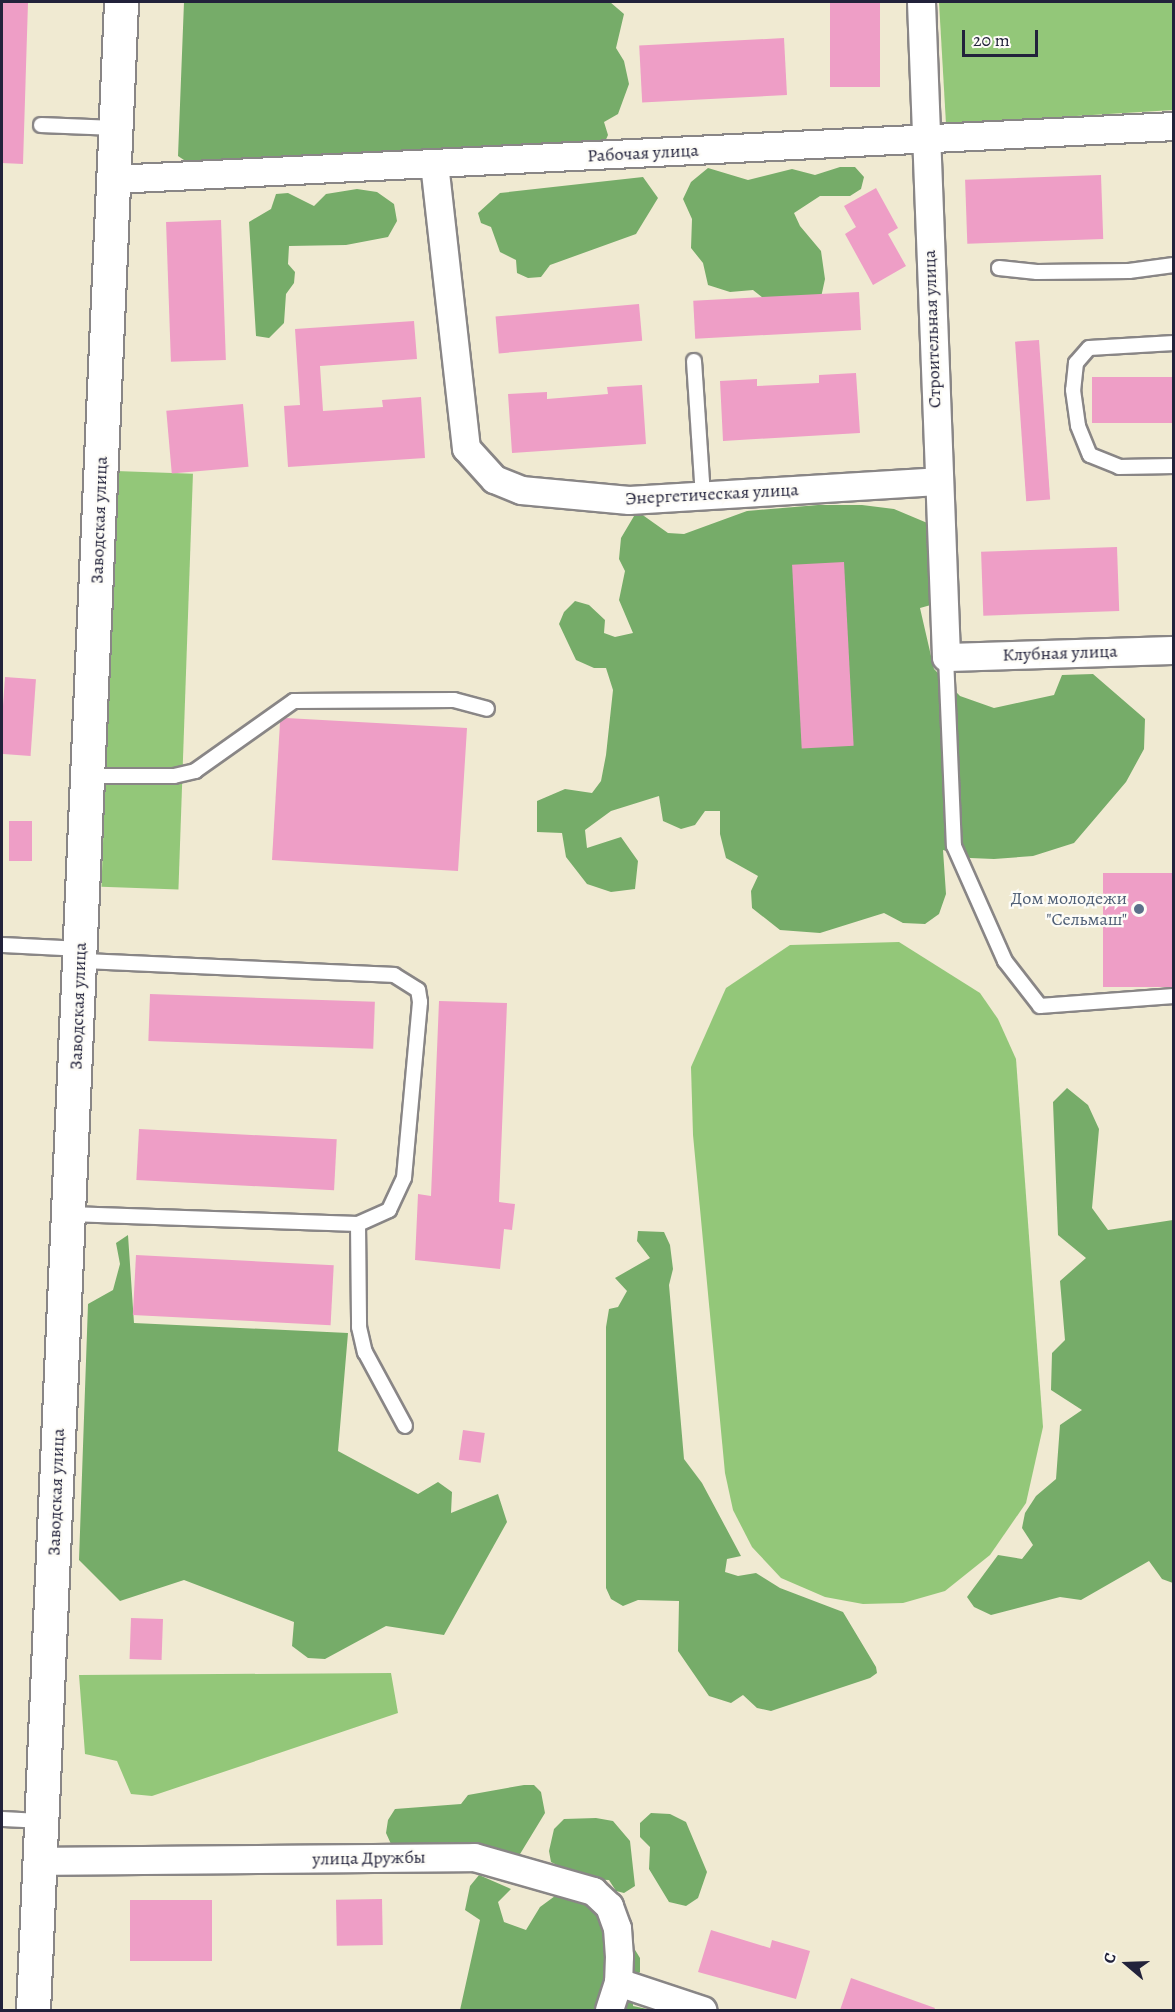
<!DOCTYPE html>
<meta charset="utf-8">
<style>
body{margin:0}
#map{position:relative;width:1175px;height:2012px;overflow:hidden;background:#f0ead2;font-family:Alegreya,serif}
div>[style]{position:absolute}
.green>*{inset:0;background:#93c779;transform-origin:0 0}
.forest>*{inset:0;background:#76ac69}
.building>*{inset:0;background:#ee9ec6;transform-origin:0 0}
.roads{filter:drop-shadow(2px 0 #898686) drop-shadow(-2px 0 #898686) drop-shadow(0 2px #898686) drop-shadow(0 -2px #898686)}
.lane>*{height:14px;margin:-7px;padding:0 7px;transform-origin:7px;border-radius:7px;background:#fff}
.street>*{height:27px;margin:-13.5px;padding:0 13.5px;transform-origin:13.5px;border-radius:13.5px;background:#fff}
.secondary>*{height:33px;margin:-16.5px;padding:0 16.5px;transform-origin:16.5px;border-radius:16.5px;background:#fff}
.dots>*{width:16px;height:16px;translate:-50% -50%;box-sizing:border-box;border:3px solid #fdfcf7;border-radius:50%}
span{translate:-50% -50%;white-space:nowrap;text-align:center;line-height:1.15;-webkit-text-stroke:4.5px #fdfcf7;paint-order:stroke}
.street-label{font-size:18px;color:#22223b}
.service-label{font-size:18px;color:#4e5e75}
.right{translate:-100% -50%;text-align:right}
.frame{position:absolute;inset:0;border:3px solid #22223b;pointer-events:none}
.north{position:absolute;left:1097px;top:1934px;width:60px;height:60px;-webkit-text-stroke:4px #fdfcf7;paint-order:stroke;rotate:289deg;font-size:16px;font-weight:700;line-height:24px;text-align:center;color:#22223b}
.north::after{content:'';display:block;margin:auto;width:21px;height:27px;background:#22223b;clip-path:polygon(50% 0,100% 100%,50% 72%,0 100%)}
.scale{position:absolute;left:962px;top:30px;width:76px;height:27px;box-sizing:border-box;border:3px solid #22223b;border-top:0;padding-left:8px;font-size:18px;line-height:21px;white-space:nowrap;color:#22223b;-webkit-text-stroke:4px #fdfcf7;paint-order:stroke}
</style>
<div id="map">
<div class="green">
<i style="clip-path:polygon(939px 2px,1173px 2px,1173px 110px,946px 124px)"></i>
<i style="left:116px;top:471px;width:77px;height:416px;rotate:2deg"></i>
<i style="clip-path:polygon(899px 942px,980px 993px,998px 1019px,1016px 1059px,1043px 1427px,1026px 1503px,990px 1555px,945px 1591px,903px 1603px,863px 1604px,825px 1597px,781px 1578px,752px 1547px,733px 1510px,725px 1473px,693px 1135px,691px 1067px,726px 988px,790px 945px)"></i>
<i style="clip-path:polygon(391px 1673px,398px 1713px,152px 1796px,131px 1794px,117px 1761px,85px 1754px,79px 1675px)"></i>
</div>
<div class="forest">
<i style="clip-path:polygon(184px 2px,610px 2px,624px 14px,616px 48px,624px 61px,629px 84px,618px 114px,604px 122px,608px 135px,604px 144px,193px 166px,178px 156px)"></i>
<i style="clip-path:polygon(840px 167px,855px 167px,864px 177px,861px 189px,850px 196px,820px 196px,794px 213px,800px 226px,821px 251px,825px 279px,820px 302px,778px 310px,753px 290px,730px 292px,708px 285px,703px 263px,691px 248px,692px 219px,683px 199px,691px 182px,708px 168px,748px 180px,792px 169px,815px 175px)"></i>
<i style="clip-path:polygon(643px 177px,658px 198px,636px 234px,550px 265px,541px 277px,528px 278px,517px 273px,516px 260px,500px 252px,491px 227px,481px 223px,478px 213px,500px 193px)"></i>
<i style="clip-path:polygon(357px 189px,377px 192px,394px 204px,397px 221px,388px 237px,346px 245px,289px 246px,288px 264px,295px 272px,294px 283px,286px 294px,284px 323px,269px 338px,256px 336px,249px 222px,271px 209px,276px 194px,288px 193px,314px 206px,326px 194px)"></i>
<i style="clip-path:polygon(818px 505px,862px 505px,894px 509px,944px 530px,938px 603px,920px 608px,934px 669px,960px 696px,994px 708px,1054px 695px,1062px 675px,1093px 674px,1145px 719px,1144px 749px,1126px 782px,1074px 843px,1033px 856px,994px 859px,970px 858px,943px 850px,946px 894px,939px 914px,925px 924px,903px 923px,884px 913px,820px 933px,780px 930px,752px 908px,751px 891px,758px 876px,726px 858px,720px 834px,720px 811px,705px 811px,695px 825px,681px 829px,663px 821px,659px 796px,611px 811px,585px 830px,587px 848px,621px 837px,638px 861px,635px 889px,611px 892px,587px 884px,566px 857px,562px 833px,537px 832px,537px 801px,565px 789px,592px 793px,601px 781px,606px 755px,613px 690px,606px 668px,594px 668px,576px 660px,559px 624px,564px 612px,575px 601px,589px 605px,605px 620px,604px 633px,615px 637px,633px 633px,619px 600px,625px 571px,619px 559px,621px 538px,637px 511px,668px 533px,684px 534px,747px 511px)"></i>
<i style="clip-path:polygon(1067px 1088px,1088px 1105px,1099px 1129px,1092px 1208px,1108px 1230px,1173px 1220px,1173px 1583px,1162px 1579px,1149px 1561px,1081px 1600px,1060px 1597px,991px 1615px,974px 1607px,967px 1597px,998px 1555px,1022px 1559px,1033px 1545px,1022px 1528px,1025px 1513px,1036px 1496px,1056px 1479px,1060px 1425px,1082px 1410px,1051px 1390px,1052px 1353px,1065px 1340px,1060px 1281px,1086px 1258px,1058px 1235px,1053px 1102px)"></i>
<i style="clip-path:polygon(638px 1231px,664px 1232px,670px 1245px,673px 1269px,669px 1285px,684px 1459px,702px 1483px,741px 1556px,727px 1559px,725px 1572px,738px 1576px,756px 1573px,780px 1588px,843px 1612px,876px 1667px,877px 1673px,870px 1678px,771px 1711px,757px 1708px,743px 1695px,731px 1703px,709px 1696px,678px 1651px,679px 1601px,638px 1600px,623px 1606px,611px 1599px,606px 1588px,606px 1327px,609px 1309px,618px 1307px,627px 1291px,615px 1278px,650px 1258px,637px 1241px)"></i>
<i style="clip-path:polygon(128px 1235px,134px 1323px,348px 1333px,338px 1451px,418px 1494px,438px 1482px,452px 1492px,451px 1513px,498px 1494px,507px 1522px,444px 1635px,386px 1626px,325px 1659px,308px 1658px,292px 1646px,294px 1622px,184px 1580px,120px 1601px,79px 1560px,88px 1304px,113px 1290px,120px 1264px,116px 1243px)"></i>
<i style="clip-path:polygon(524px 1785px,534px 1785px,541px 1792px,545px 1813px,517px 1859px,391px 1844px,386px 1833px,388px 1820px,395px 1809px,461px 1804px,468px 1795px)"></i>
<i style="clip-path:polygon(651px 1813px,670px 1814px,686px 1822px,707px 1872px,698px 1898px,686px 1906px,669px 1902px,649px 1869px,650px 1847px,640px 1837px,640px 1823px)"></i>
<i style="clip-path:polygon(596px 1818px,613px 1821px,630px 1841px,635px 1886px,624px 1893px,616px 1891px,609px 1880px,584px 1879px,551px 1862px,549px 1851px,554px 1829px,564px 1819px)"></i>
<i style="clip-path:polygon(479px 1875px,511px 1889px,498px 1902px,504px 1922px,526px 1930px,540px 1907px,555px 1896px,592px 1903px,604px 1934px,632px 1945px,640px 1958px,640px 1972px,632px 1981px,633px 2006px,652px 2010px,460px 2010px,480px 1920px,465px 1910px,470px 1886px)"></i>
</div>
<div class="building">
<i style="clip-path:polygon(2px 2px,28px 2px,23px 164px,2px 163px)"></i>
<i style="left:830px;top:2px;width:50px;height:85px"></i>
<i style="left:784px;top:38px;width:57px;height:145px;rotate:87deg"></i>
<i style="left:1101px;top:175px;width:64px;height:136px;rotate:88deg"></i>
<i style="clip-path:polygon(876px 188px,898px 228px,888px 234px,906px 266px,873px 285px,845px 234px,856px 227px,844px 206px)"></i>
<i style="left:221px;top:220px;width:140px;height:55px;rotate:88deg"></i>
<i style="left:859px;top:292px;width:38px;height:166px;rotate:87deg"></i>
<i style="left:639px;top:304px;width:37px;height:144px;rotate:85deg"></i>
<i style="clip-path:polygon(414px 321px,417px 359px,320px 366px,323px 411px,383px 407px,382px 400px,421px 397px,425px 458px,288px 467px,284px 406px,300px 405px,295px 329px)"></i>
<i style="left:1039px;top:340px;width:160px;height:24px;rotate:86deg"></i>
<i style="clip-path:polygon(856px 373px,860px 433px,723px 441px,720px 381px,757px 379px,757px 386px,819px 383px,819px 375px)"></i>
<i style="left:1173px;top:377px;width:46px;height:81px;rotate:90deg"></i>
<i style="clip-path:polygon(642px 385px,646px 444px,512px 453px,508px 394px,547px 392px,547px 399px,608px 394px,607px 387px)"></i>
<i style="left:243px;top:404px;width:63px;height:77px;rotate:85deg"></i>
<i style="left:1117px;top:547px;width:64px;height:136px;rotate:88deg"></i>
<i style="left:844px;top:562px;width:184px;height:52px;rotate:87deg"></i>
<i style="left:5px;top:677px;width:31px;height:77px;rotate:4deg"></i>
<i style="clip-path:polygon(286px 718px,467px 728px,458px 871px,272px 860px,280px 722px)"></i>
<i style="left:9px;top:821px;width:23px;height:40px"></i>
<i style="left:1173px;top:873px;width:114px;height:70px;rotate:90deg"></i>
<i style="left:150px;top:994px;width:225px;height:47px;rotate:2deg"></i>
<i style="clip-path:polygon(439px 1001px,507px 1003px,499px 1202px,515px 1204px,512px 1230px,504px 1229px,500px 1269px,415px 1260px,418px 1194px,431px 1196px)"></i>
<i style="left:139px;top:1129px;width:198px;height:51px;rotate:3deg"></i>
<i style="left:136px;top:1255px;width:198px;height:60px;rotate:3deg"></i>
<i style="left:463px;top:1430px;width:22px;height:30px;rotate:8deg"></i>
<i style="left:131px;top:1618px;width:32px;height:41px;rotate:2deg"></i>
<i style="left:382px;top:1899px;width:46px;height:46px;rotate:89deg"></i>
<i style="left:130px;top:1900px;width:82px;height:61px"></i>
<i style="clip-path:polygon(711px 1930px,770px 1948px,772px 1940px,810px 1951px,796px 1999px,698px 1972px)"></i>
<i style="clip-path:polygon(851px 1978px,935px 2008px,934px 2010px,840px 2010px)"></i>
</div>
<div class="roads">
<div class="lane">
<i style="left:41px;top:125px;width:74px;rotate:2.3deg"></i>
<i style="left:999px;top:268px;width:38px;rotate:6deg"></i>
<i style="left:1037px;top:272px;width:92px;rotate:-0.6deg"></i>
<i style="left:1129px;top:271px;width:45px;rotate:-7.6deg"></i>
<i style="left:1174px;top:343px;width:85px;rotate:176.6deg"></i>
<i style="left:1089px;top:348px;width:20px;rotate:131deg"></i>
<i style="left:1076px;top:363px;width:27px;rotate:96deg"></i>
<i style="left:1073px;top:390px;width:36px;rotate:82deg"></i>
<i style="left:1078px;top:426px;width:31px;rotate:68deg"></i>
<i style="left:1090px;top:455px;width:31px;rotate:22deg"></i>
<i style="left:1119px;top:467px;width:55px;rotate:-1deg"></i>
<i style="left:694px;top:361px;width:135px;rotate:86.2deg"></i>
<i style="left:946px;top:657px;width:189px;rotate:87.6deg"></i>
<i style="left:954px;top:846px;width:126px;rotate:66.1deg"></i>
<i style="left:1005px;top:961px;width:57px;rotate:52.1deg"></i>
<i style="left:1040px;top:1006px;width:134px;rotate:-4.3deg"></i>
<i style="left:88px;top:776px;width:86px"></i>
<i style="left:174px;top:776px;width:22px;rotate:-13deg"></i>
<i style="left:195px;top:771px;width:121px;rotate:-35.3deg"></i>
<i style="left:294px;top:701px;width:160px;rotate:-0.4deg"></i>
<i style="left:454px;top:700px;width:34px;rotate:15deg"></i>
<i style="left:2px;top:945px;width:78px;rotate:2.9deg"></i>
<i style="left:69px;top:1214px;width:289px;rotate:2deg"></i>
<i style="left:358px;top:1224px;width:34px;rotate:-24deg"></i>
<i style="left:389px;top:1210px;width:35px;rotate:-65deg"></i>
<i style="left:404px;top:1178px;width:177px;rotate:-84.8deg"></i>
<i style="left:420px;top:1002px;width:12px;rotate:-99deg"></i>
<i style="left:418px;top:990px;width:28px;rotate:-148deg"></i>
<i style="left:394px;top:975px;width:314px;rotate:-177.4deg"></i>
<i style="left:358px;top:1224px;width:103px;rotate:89.4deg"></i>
<i style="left:359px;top:1327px;width:26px;rotate:77deg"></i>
<i style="left:365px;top:1352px;width:84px;rotate:61.6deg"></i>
<i style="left:2px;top:1819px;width:40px;rotate:2.9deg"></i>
</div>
<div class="street">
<i style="left:921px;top:2px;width:655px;rotate:87.81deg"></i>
<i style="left:946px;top:657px;width:228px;rotate:-1.8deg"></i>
<i style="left:434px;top:163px;width:287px;rotate:83.6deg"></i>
<i style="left:466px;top:448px;width:42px;rotate:47.9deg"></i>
<i style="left:494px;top:479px;width:29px;rotate:22deg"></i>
<i style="left:521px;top:490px;width:108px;rotate:5.3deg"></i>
<i style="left:629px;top:500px;width:309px;rotate:-3.5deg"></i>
<i style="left:113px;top:179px;width:1062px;rotate:-2.86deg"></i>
<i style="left:41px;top:1861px;width:433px;rotate:-0.5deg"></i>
<i style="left:474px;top:1857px;width:124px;rotate:15.9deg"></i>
<i style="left:593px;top:1891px;width:22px;rotate:43deg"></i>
<i style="left:609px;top:1906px;width:23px;rotate:70deg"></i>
<i style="left:617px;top:1928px;width:28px;rotate:86deg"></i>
<i style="left:619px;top:1956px;width:26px;rotate:92deg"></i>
<i style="left:618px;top:1982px;width:29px;rotate:108deg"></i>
<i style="left:618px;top:1982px;width:89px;rotate:18.4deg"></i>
</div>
<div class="secondary">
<i style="left:33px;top:2010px;width:2010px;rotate:-87.49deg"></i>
</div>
</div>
<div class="dots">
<i style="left:1139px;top:909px;background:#5c6f8a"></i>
</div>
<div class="street-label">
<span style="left:643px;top:153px;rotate:-3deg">Рабочая улица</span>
<span style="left:932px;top:329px;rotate:-92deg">Строительная улица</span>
<span style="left:712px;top:494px;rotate:-3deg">Энергетическая улица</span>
<span style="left:99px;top:520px;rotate:-88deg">Заводская улица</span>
<span style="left:1060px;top:653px;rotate:-2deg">Клубная улица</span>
<span style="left:78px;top:1006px;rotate:-88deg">Заводская улица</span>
<span style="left:56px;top:1492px;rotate:-88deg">Заводская улица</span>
<span style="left:369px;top:1858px;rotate:-1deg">улица Дружбы</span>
</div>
<div class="service-label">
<span class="right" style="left:1127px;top:909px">Дом молодежи<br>"Сельмаш"</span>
</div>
<div class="frame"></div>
<div class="north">С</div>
<div class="scale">20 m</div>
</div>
